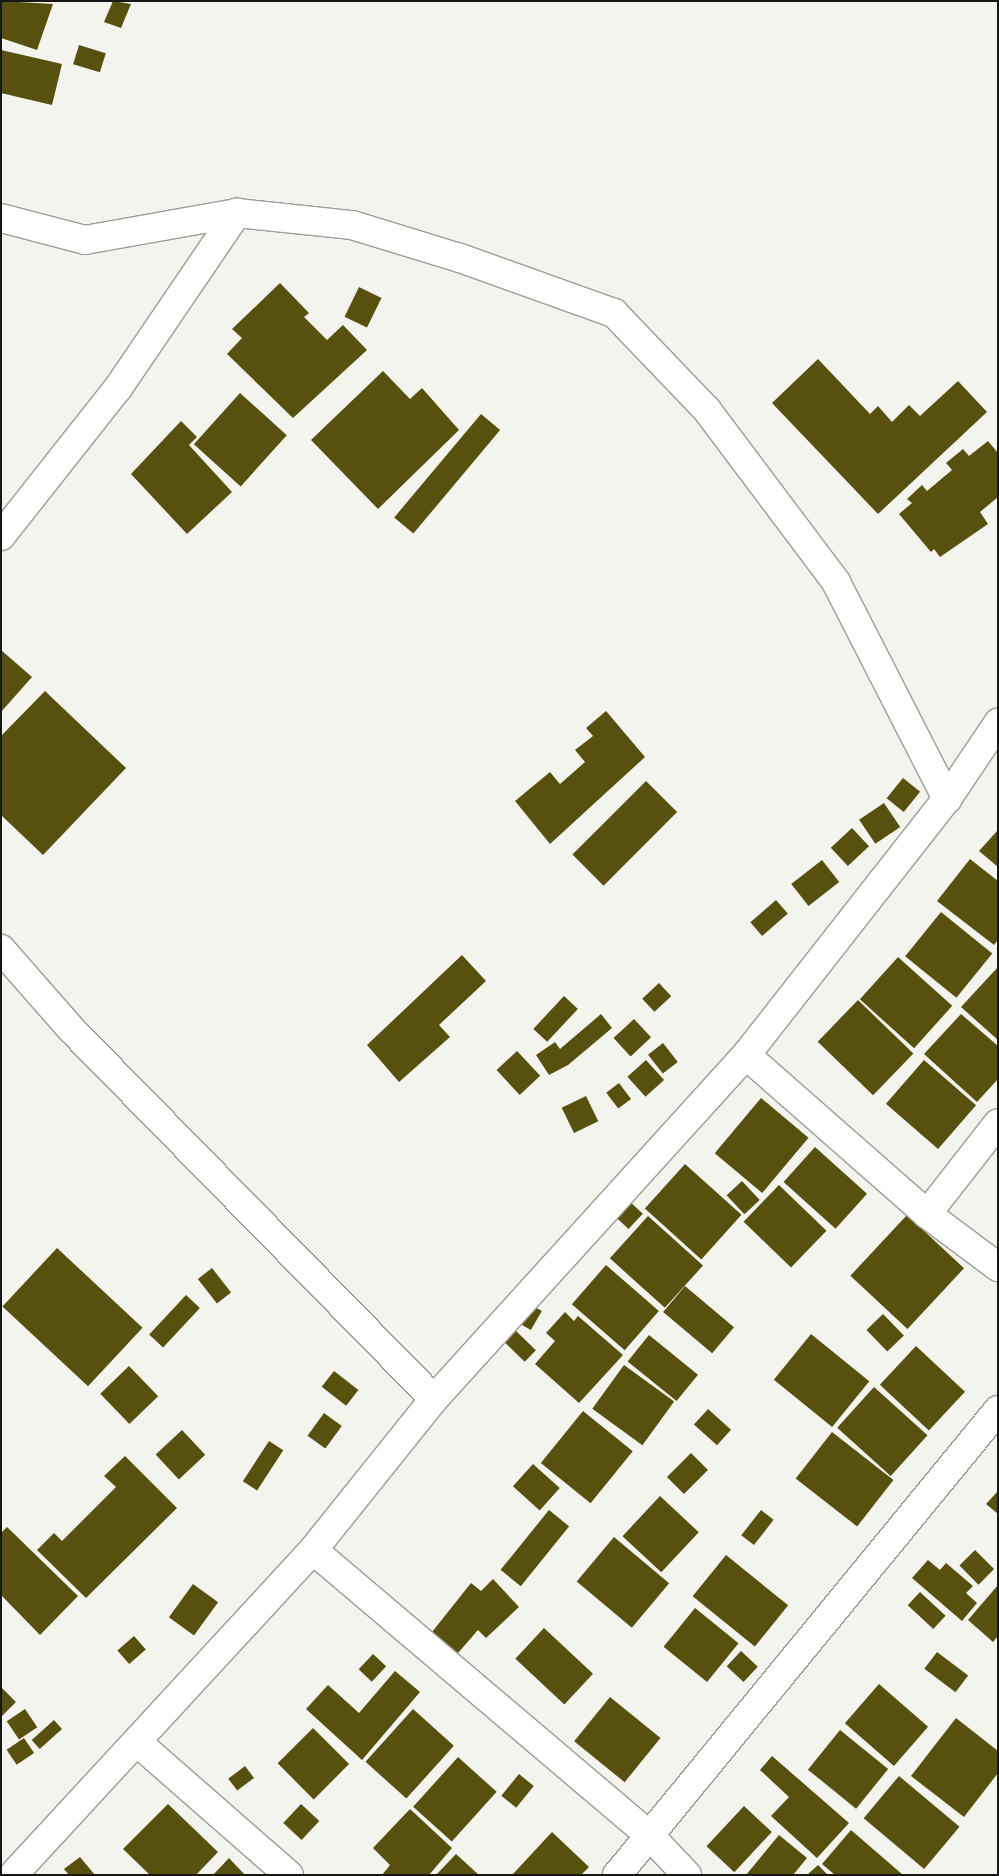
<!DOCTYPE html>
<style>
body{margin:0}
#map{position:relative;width:999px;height:1876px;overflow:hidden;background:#f4f4ee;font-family:Quicksand,sans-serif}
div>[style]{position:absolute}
.building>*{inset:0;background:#57500e;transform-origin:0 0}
.roads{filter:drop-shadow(1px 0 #9d9d98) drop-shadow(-1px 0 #9d9d98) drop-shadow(0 1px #9d9d98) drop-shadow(0 -1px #9d9d98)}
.minor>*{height:28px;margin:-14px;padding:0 14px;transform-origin:14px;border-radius:14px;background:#fff}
span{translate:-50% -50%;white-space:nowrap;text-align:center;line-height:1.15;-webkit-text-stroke:5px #f4f4ee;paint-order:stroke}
.frame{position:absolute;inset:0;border:2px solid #171715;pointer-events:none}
</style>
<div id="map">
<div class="building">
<i style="clip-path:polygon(1px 1px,53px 4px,37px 50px,1px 38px)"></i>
<i style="clip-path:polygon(113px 1px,131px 4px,121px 28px,104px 22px)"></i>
<i style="left:79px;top:45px;width:28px;height:20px;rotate:17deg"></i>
<i style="clip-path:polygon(1px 50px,62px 64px,52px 105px,1px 93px)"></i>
<i style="clip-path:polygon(280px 283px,309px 313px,304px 317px,327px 340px,343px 325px,367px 350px,293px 418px,227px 354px,242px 338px,232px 329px)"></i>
<i style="left:359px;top:287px;width:25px;height:33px;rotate:26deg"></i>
<i style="clip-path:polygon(818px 359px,870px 414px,878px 406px,892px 422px,909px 405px,920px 416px,958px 381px,987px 412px,878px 514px,772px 403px)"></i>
<i style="clip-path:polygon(383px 371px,410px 399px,422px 388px,459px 430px,378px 509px,311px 440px)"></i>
<i style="left:240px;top:393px;width:63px;height:69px;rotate:42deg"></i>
<i style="left:481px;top:414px;width:25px;height:135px;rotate:40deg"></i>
<i style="clip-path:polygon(181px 421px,197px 437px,189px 445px,232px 492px,187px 534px,131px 474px)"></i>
<i style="clip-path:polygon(988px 441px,998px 453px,998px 497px,980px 512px,988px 524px,940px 557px,934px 549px,931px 552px,899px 514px,912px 503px,907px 499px,922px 485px,927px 491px,952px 470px,946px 463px,963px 449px,969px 456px)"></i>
<i style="clip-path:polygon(1px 650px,32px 677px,1px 712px)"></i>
<i style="clip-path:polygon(45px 691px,126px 768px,43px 855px,1px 815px,1px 736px)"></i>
<i style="clip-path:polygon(606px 711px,645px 757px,550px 844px,515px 801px,550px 772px,560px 784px,585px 762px,575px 750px,593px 736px,586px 728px)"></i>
<i style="left:903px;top:778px;width:22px;height:26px;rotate:39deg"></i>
<i style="left:646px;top:781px;width:44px;height:104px;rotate:45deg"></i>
<i style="left:884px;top:803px;width:29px;height:30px;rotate:56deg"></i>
<i style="left:852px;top:828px;width:25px;height:29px;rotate:47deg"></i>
<i style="clip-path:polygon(998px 830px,998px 867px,979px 851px)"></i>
<i style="clip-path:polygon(970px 859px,998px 881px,998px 940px,994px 945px,937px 901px)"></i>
<i style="left:822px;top:860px;width:28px;height:39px;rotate:52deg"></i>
<i style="left:776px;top:900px;width:18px;height:34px;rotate:49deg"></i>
<i style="left:941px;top:912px;width:66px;height:57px;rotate:39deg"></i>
<i style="clip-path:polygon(462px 955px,486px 981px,439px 1025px,450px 1037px,399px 1082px,367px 1045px)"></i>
<i style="left:898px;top:957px;width:73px;height:57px;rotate:42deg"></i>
<i style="clip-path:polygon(998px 967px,998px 1040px,961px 1007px)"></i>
<i style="left:659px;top:983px;width:18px;height:23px;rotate:47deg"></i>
<i style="left:564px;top:996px;width:19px;height:45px;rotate:43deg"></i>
<i style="left:858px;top:1000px;width:77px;height:58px;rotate:44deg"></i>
<i style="clip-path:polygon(601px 1014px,612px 1028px,568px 1065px,549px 1075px,536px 1055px,555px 1042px,560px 1049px)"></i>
<i style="clip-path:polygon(961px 1014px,998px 1046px,998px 1079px,977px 1102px,924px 1054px)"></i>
<i style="left:634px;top:1019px;width:25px;height:28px;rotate:47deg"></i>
<i style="left:663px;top:1043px;width:24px;height:19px;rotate:52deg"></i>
<i style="left:517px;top:1051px;width:34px;height:28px;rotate:47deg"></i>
<i style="left:646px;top:1060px;width:27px;height:25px;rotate:48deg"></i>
<i style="left:924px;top:1060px;width:69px;height:58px;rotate:41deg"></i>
<i style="left:619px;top:1083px;width:20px;height:16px;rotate:53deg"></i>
<i style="left:586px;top:1096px;width:28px;height:27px;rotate:64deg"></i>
<i style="left:761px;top:1098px;width:62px;height:72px;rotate:40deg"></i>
<i style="left:815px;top:1147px;width:70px;height:47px;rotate:42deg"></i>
<i style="left:685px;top:1164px;width:76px;height:60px;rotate:42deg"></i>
<i style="left:742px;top:1181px;width:26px;height:21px;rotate:47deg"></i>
<i style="left:779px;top:1185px;width:66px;height:51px;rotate:44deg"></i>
<i style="left:626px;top:1198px;width:23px;height:21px;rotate:43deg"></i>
<i style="left:907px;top:1215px;width:78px;height:83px;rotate:43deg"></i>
<i style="left:648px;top:1216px;width:74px;height:57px;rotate:42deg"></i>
<i style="left:57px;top:1248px;width:117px;height:80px;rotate:43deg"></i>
<i style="left:606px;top:1265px;width:70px;height:52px;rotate:41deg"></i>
<i style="left:212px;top:1268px;width:31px;height:18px;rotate:52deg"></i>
<i style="left:685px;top:1286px;width:64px;height:34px;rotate:40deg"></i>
<i style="left:186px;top:1295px;width:19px;height:54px;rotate:43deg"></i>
<i style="left:528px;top:1303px;width:16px;height:22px;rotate:30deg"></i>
<i style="clip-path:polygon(565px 1312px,574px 1321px,578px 1316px,623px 1355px,579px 1403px,535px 1364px,555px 1341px,546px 1333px)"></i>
<i style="left:883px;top:1314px;width:30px;height:23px;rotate:46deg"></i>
<i style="left:515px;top:1330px;width:29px;height:16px;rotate:44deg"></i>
<i style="left:811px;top:1334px;width:75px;height:59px;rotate:39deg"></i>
<i style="left:649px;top:1335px;width:63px;height:34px;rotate:39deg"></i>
<i style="left:916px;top:1346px;width:67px;height:53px;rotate:43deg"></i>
<i style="left:624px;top:1365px;width:62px;height:54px;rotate:36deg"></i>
<i style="left:129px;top:1366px;width:42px;height:40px;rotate:46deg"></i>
<i style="left:334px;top:1371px;width:31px;height:20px;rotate:38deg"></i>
<i style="left:874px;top:1387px;width:72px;height:55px;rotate:42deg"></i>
<i style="left:708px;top:1409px;width:31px;height:21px;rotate:42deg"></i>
<i style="left:583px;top:1411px;width:64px;height:67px;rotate:39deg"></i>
<i style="left:324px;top:1413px;width:22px;height:28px;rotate:36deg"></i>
<i style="left:182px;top:1430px;width:34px;height:36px;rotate:47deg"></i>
<i style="left:832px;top:1432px;width:78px;height:59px;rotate:38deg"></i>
<i style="left:269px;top:1441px;width:17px;height:48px;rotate:33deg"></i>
<i style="left:691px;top:1453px;width:24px;height:34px;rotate:45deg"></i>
<i style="clip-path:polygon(125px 1456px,177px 1508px,86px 1598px,37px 1550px,54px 1533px,62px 1541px,116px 1487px,104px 1476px)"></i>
<i style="left:533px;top:1464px;width:36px;height:30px;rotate:42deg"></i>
<i style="clip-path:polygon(998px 1491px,998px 1514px,986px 1504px)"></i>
<i style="left:660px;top:1496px;width:53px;height:55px;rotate:43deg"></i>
<i style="left:549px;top:1510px;width:26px;height:77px;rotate:39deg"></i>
<i style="left:761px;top:1510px;width:16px;height:32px;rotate:38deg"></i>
<i style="clip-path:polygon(7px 1527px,78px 1596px,40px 1635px,1px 1595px,1px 1533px)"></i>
<i style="left:614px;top:1537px;width:72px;height:58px;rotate:40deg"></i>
<i style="left:975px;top:1550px;width:27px;height:22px;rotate:45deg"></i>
<i style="left:726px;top:1555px;width:80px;height:53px;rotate:39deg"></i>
<i style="clip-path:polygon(928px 1560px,940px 1570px,946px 1563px,973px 1586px,966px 1593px,977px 1603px,962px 1621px,912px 1578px)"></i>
<i style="clip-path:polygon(493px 1579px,519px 1607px,486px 1638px,478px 1630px,458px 1653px,432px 1632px,471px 1583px,481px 1591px)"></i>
<i style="left:193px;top:1584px;width:31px;height:41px;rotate:36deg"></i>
<i style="clip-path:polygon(998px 1585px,998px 1636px,993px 1642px,968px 1620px)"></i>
<i style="left:920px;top:1592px;width:35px;height:18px;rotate:43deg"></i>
<i style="left:695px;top:1608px;width:56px;height:50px;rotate:39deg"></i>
<i style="left:544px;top:1628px;width:67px;height:42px;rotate:43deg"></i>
<i style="left:134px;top:1636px;width:18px;height:22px;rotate:49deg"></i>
<i style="left:741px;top:1651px;width:23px;height:21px;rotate:43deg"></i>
<i style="left:937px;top:1652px;width:39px;height:21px;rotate:37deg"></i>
<i style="left:373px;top:1654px;width:18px;height:21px;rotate:43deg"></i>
<i style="clip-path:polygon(395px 1671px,420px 1692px,362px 1760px,306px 1709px,328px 1685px,359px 1713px)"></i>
<i style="left:879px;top:1684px;width:65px;height:52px;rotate:41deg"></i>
<i style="clip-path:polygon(1px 1687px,16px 1702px,1px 1717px)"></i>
<i style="left:610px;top:1697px;width:65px;height:57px;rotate:39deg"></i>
<i style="left:25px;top:1709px;width:22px;height:22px;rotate:56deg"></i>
<i style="left:413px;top:1709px;width:55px;height:71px;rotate:42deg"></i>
<i style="clip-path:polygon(956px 1718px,998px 1751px,998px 1773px,964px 1817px,911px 1776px)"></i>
<i style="left:54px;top:1720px;width:12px;height:30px;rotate:48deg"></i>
<i style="left:313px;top:1728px;width:51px;height:50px;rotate:45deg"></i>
<i style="left:840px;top:1730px;width:62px;height:51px;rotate:39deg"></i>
<i style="left:24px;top:1738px;width:18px;height:21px;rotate:56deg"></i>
<i style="clip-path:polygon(772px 1756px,849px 1823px,817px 1858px,771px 1816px,789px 1797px,760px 1770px)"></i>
<i style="left:458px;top:1757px;width:52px;height:67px;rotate:42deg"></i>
<i style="left:245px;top:1766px;width:15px;height:21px;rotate:53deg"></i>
<i style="left:519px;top:1774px;width:19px;height:28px;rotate:39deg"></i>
<i style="left:899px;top:1776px;width:79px;height:55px;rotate:40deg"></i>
<i style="clip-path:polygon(168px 1804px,218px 1852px,196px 1875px,150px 1875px,123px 1849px)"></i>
<i style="left:301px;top:1804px;width:25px;height:26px;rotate:43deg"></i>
<i style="left:744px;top:1806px;width:38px;height:55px;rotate:43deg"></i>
<i style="clip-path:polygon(410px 1809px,452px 1848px,429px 1875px,382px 1875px,390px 1865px,373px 1848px)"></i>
<i style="clip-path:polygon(851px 1830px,903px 1875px,835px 1875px,822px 1864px)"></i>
<i style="clip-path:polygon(552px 1832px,589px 1867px,581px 1875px,512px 1875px)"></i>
<i style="clip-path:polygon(779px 1835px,807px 1858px,793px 1875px,746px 1875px)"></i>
<i style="clip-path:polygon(456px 1854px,479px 1875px,436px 1875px)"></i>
<i style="clip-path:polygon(80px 1857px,95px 1875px,69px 1875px,64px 1869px)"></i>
<i style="clip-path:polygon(229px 1858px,245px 1875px,213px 1875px)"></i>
<i style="clip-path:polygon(818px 1865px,828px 1875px,807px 1875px)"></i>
</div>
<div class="roads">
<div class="minor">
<i style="left:1px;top:218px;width:87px;rotate:14.7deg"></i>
<i style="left:85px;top:240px;width:154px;rotate:-10.1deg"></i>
<i style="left:237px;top:213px;width:116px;rotate:6deg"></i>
<i style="left:352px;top:225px;width:113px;rotate:17deg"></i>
<i style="left:460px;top:258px;width:164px;rotate:19.7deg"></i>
<i style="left:614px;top:313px;width:134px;rotate:46.2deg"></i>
<i style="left:707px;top:410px;width:215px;rotate:53.1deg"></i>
<i style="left:836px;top:582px;width:244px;rotate:62.9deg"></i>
<i style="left:1px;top:536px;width:189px;rotate:-51.7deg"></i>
<i style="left:118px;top:388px;width:212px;rotate:-55.8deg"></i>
<i style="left:1px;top:949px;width:106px;rotate:48.8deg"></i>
<i style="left:71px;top:1029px;width:518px;rotate:45.55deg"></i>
<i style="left:434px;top:1399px;width:193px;rotate:128.7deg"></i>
<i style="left:313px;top:1550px;width:442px;rotate:132.7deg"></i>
<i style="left:746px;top:1055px;width:241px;rotate:41.3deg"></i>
<i style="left:927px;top:1214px;width:89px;rotate:36.7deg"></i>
<i style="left:927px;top:1214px;width:115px;rotate:-52deg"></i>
<i style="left:434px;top:1399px;width:464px;rotate:-47.8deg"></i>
<i style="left:746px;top:1055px;width:325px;rotate:-51.9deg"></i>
<i style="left:947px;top:799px;width:92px;rotate:-56.1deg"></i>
<i style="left:313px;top:1550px;width:442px;rotate:40.3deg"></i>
<i style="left:650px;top:1836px;width:54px;rotate:46.5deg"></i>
<i style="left:137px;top:1742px;width:202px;rotate:41.2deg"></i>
<i style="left:617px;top:1875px;width:601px;rotate:-50.67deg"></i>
</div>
</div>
<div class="frame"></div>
</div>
